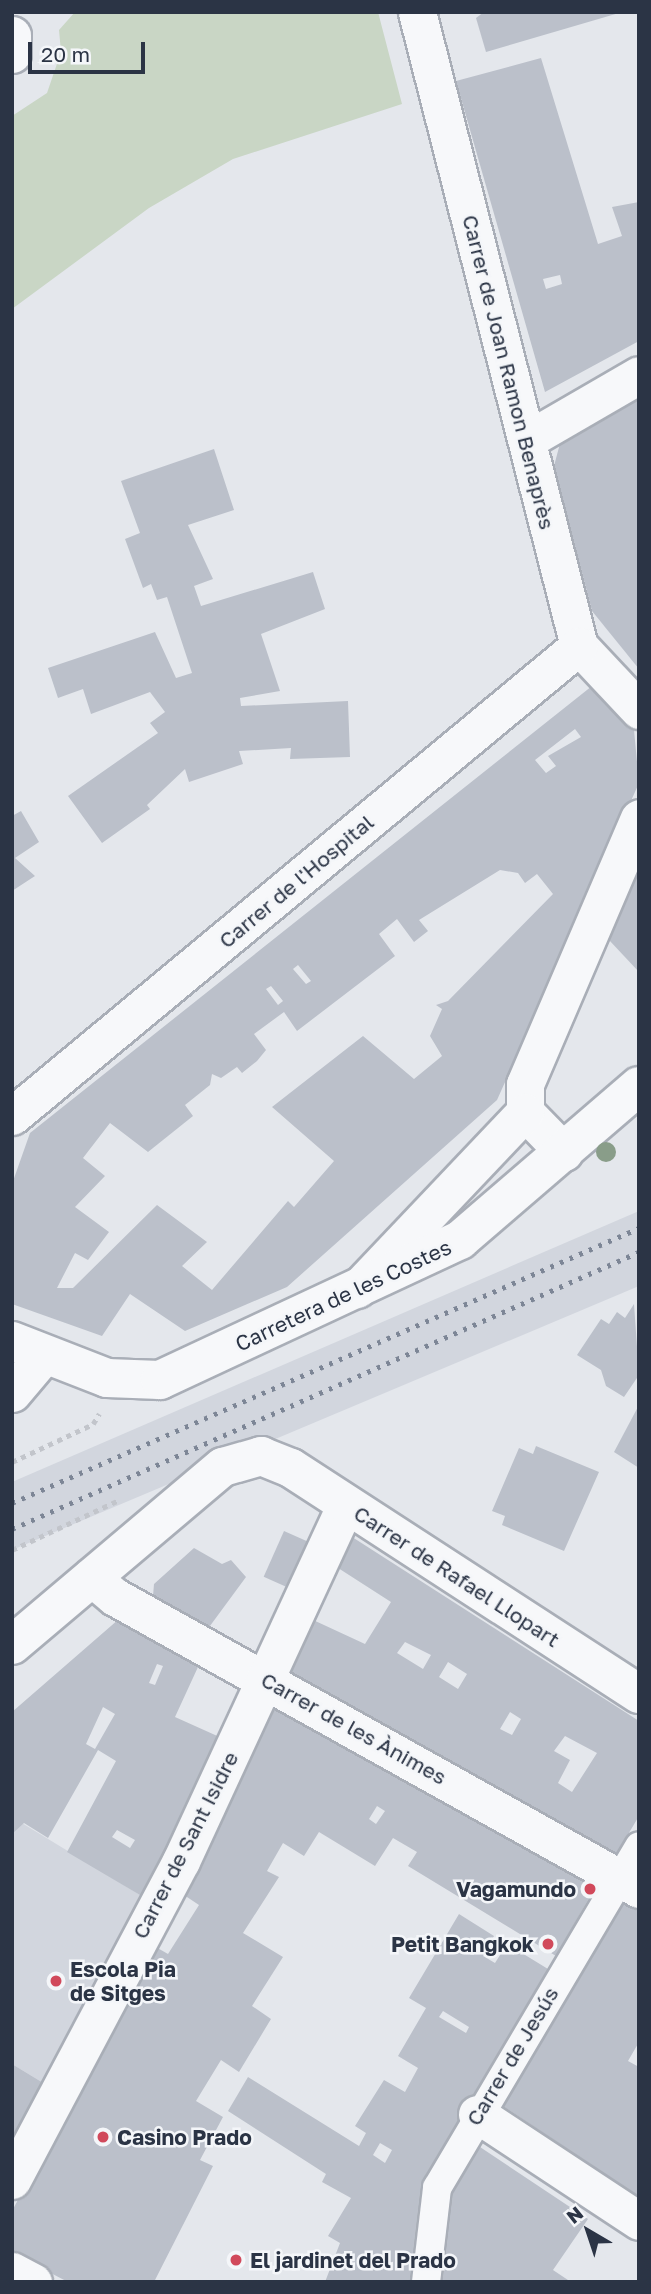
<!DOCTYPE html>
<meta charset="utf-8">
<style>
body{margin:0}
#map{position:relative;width:651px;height:2294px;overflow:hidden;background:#e4e7ec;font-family:"Golos Text",sans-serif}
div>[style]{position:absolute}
.built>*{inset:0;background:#d2d6de}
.green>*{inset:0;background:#c9d6c5}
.building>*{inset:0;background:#bbc0ca;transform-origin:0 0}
.path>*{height:4.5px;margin-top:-2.25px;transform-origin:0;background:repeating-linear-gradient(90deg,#c2c5cb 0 5px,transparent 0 10px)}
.roads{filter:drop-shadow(2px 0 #a9aeb7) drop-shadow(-2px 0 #a9aeb7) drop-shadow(0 2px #a9aeb7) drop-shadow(0 -2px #a9aeb7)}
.pedestrian>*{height:28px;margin:-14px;padding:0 14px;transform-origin:14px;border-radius:14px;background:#f7f8fa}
.minor>*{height:37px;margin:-18.5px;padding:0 18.5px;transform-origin:18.5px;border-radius:18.5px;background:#f7f8fa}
.tertiary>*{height:38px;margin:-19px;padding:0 19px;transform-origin:19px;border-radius:19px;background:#f7f8fa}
.rail>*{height:5px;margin-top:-2.5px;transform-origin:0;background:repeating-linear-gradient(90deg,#7d8696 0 3.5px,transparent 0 10.5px)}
.trees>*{width:20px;height:20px;margin:-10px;border-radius:50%;background:#899d89}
.dots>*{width:19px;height:19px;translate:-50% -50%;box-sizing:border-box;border:4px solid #f4f6f9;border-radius:50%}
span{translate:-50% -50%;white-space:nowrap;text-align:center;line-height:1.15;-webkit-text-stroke:5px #f4f6f9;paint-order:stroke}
.street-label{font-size:21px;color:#2b3445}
.poi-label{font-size:21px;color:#2b3445;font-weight:700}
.right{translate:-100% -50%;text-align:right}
.left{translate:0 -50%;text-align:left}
.frame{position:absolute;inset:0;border:14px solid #2b3445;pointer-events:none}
.north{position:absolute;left:553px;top:2196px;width:70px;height:70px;-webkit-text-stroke:5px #f4f6f9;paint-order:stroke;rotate:321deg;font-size:19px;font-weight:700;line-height:28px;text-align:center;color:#2b3445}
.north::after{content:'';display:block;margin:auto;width:24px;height:32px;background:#2b3445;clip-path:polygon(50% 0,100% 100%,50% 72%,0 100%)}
.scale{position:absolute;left:28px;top:42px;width:117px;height:32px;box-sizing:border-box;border:4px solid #2b3445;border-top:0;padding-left:9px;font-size:21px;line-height:24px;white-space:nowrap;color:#2b3445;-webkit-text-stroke:5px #f4f6f9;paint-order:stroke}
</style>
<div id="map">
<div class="built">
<i style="clip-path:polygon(639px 1211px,639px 1286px,12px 1550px,12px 1482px)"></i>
<i style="clip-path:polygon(12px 1817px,145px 1898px,45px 2084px,12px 2064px)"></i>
</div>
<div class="green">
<i style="clip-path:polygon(75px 12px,378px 12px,402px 104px,233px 159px,149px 208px,12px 309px,12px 116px,47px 93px,61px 52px,59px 30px)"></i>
</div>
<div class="building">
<i style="clip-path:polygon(484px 12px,619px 12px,619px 13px,486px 52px,476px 18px)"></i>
<i style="clip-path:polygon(evenodd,541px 58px,598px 244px,622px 236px,612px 207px,639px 202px,639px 341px,545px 392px,456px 81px,541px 58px,560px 275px,562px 284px,546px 289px,543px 279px,560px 275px)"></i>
<i style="clip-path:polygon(639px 394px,639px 669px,592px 611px,554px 466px,562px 436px)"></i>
<i style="clip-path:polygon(214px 449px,234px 510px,188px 525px,213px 579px,194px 586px,201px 606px,313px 572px,325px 609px,261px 634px,280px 691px,240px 698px,241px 706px,348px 701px,350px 757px,290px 759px,291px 748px,239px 751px,243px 764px,189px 782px,185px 769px,147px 805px,150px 809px,102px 843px,68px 796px,158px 733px,150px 723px,165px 712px,150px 692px,91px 714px,83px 689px,58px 698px,48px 668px,155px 632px,176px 678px,192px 673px,167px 597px,157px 600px,151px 584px,143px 588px,125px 539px,140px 533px,121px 481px)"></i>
<i style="clip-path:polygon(evenodd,592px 686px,634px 730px,639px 783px,497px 1100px,287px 1287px,185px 1331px,130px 1294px,102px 1336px,12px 1304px,12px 1184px,30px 1133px,592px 686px,575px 729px,581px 737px,548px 756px,556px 766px,546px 773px,535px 760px,575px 729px,592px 686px,500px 870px,518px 873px,525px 883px,537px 874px,553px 894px,448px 1001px,436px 1005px,442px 1009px,430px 1036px,442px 1056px,414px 1079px,363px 1036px,272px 1107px,334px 1161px,294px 1207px,288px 1201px,212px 1290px,182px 1266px,207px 1242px,157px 1205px,73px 1288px,57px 1288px,75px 1253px,88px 1260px,109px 1232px,75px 1207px,105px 1176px,83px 1158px,110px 1123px,148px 1152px,193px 1116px,185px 1105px,210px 1085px,212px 1074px,221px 1078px,237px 1067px,242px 1073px,257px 1061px,266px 1050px,254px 1034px,284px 1012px,297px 1031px,395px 956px,379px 934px,397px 919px,414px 942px,428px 931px,419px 920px,500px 870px,592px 686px,298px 965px,311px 981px,306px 984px,293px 969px,298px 965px,592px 686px,271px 986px,283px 1001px,278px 1005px,266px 989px,271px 986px)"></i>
<i style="clip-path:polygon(21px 811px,39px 842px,15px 858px,35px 876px,12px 891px,12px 816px)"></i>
<i style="clip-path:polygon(639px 869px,639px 972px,609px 940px)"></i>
<i style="clip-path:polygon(634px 1304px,639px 1375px,624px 1397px,606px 1386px,601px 1370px,577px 1355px,601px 1319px,609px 1324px,617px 1312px,625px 1318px)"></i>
<i style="clip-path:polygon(639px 1405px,639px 1468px,614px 1452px)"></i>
<i style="clip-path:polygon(536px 1446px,599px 1472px,564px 1551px,502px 1525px,505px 1516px,492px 1511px,519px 1448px,533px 1454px)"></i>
<i style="left:284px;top:1531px;width:32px;height:50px;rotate:24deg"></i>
<i style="clip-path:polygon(evenodd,349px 1535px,639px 1721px,639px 1816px,611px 1863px,284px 1677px,311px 1619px,365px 1644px,391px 1602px,335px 1566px,349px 1535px,405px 1642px,431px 1655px,423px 1669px,397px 1653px,405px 1642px,349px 1535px,448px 1662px,467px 1674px,458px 1689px,439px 1677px,448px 1662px,349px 1535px,510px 1712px,521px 1719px,512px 1735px,500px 1729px,510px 1712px,349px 1535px,565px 1736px,597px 1753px,572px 1792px,558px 1783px,570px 1760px,554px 1751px,565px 1736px)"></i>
<i style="clip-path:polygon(194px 1548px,222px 1564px,231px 1560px,246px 1577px,207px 1630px,153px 1596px,154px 1584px)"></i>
<i style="clip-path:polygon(evenodd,119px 1619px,195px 1658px,198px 1667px,175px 1717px,224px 1739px,145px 1898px,67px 1852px,116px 1761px,98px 1750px,48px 1838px,24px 1823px,12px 1834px,12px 1712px,119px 1619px,157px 1664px,163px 1666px,155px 1685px,149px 1683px,157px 1664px,119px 1619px,103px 1707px,115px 1714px,95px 1749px,86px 1744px,103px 1707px,119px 1619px,117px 1830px,135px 1840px,130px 1848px,112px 1837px,117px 1830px)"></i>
<i style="clip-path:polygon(evenodd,272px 1703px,596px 1886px,556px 1956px,408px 1866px,417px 1852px,393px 1838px,375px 1866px,319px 1832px,304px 1856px,283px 1843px,267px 1871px,279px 1877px,243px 1933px,283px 1957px,252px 2006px,271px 2019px,239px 2072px,221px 2060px,196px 2101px,223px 2117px,200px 2160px,213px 2166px,154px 2282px,68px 2282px,12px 2253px,12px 2211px,154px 1946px,168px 1954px,199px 1905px,181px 1893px,272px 1703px,377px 1806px,385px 1811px,376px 1824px,369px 1819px,377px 1806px)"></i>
<i style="clip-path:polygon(623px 1902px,639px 1910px,639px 2042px,628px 2061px,639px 2067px,639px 2197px,500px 2104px)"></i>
<i style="clip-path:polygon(evenodd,459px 1914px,494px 1936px,483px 1956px,495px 1963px,507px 1944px,548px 1969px,423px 2186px,411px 2282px,325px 2282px,340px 2243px,328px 2236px,351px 2198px,322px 2182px,326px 2174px,228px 2111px,248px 2077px,359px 2146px,366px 2133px,355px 2126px,384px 2080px,405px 2092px,418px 2068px,398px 2056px,426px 2008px,409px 1998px,459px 1914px,443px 2011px,469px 2027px,466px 2033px,439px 2017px,443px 2011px,459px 1914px,380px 2143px,392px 2150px,385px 2163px,373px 2155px,380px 2143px)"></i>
<i style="clip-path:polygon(12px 2064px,45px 2084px,12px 2148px)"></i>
<i style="clip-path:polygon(474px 2143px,588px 2219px,553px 2270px,571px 2282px,438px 2282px,453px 2188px)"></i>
</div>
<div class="path">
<i style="left:12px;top:1462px;width:89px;rotate:-25.1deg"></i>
<i style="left:93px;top:1424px;width:12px;rotate:-59deg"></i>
<i style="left:12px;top:1550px;width:118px;rotate:-25deg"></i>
</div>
<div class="roads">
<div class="pedestrian">
<i style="left:426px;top:2282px;width:95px;rotate:-83.3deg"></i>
<i style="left:437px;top:2188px;width:397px;rotate:-59.4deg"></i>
</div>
<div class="minor">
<i style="left:417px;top:12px;width:654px;rotate:75.67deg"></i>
<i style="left:579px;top:646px;width:88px;rotate:46.8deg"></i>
<i style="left:12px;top:35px;width:19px;rotate:90deg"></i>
<i style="left:527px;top:440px;width:129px;rotate:-30.1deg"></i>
<i style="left:12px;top:1116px;width:736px;rotate:-39.66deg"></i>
<i style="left:564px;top:1152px;width:56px;rotate:-134.3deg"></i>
<i style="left:525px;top:1112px;width:28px;rotate:-90deg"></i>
<i style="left:525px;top:1084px;width:289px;rotate:-66.8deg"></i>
<i style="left:357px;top:1289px;width:244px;rotate:-46.5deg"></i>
<i style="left:12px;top:1393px;width:51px;rotate:-49.8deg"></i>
<i style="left:91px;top:1577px;width:31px;rotate:40deg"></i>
<i style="left:115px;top:1597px;width:600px;rotate:29.13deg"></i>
<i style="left:477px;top:2114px;width:194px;rotate:33.4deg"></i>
<i style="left:12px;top:2180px;width:361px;rotate:-62.1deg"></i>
<i style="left:181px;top:1861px;width:393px;rotate:-65.2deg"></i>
<i style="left:12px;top:2271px;width:24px;rotate:28deg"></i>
</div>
<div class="tertiary">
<i style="left:12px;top:1341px;width:102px;rotate:21.3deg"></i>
<i style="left:107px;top:1378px;width:53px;rotate:2.2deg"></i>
<i style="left:160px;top:1380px;width:331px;rotate:-25deg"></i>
<i style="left:460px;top:1240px;width:236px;rotate:-40.7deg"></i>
<i style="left:12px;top:1645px;width:276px;rotate:-40.2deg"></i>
<i style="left:223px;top:1467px;width:40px;rotate:-16deg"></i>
<i style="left:261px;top:1456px;width:32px;rotate:22deg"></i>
<i style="left:291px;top:1468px;width:415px;rotate:33deg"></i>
</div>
</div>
<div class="rail">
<i style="left:12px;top:1503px;width:685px;rotate:-23.68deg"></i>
<i style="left:12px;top:1529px;width:685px;rotate:-23.84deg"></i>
</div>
<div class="trees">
<i style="left:606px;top:1152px"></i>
</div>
<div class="dots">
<i style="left:590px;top:1889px;background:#d1495b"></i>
<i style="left:548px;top:1944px;background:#d1495b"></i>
<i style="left:56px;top:1981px;background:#d1495b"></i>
<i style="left:103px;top:2137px;background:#d1495b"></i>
<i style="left:236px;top:2260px;background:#d1495b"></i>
</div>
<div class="street-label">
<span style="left:509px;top:372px;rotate:76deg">Carrer de Joan Ramon Benaprès</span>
<span style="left:296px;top:881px;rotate:-40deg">Carrer de l'Hospital</span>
<span style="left:343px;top:1295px;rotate:-25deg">Carretera de les Costes</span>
<span style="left:457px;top:1576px;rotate:33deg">Carrer de Rafael Llopart</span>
<span style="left:354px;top:1728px;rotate:29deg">Carrer de les Ànimes</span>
<span style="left:185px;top:1845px;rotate:-63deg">Carrer de Sant Isidre</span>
<span style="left:512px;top:2056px;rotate:-59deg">Carrer de Jesús</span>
</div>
<div class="poi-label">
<span class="right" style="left:576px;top:1889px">Vagamundo</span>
<span class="right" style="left:534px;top:1944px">Petit Bangkok</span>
<span class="left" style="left:70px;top:1981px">Escola Pia<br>de Sitges</span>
<span class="left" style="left:117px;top:2137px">Casino Prado</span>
<span class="left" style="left:250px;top:2260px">El jardinet del Prado</span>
</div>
<div class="frame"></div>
<div class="north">N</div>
<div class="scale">20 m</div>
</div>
